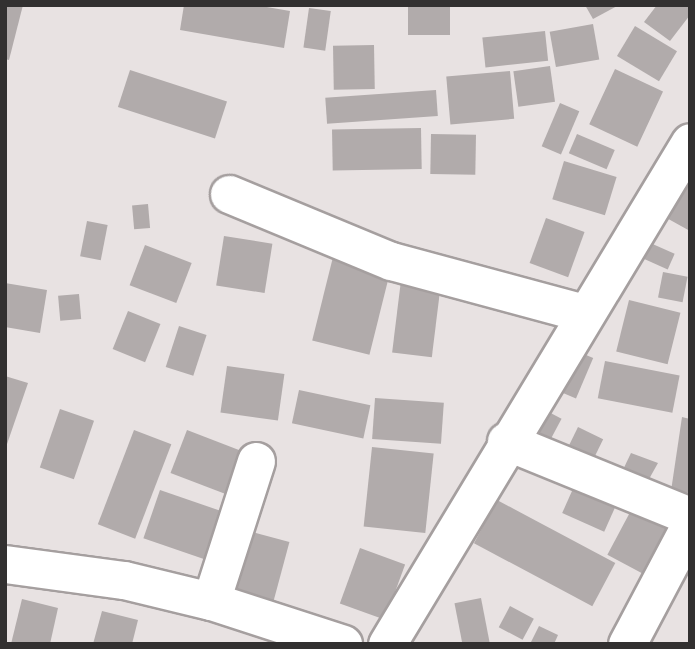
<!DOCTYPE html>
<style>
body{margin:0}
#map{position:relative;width:695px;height:649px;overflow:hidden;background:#e8e2e2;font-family:Rubik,sans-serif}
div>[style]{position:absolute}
.building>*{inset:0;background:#b1abab;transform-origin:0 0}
.roads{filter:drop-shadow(2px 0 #a59f9f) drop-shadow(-2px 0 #a59f9f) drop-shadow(0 2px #a59f9f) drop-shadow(0 -2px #a59f9f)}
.minor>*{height:37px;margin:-18.5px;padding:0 18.5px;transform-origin:18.5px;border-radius:18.5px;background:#fff}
span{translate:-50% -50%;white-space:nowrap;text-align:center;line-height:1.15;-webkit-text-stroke:5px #fff;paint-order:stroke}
.frame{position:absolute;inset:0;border:7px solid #323030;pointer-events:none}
</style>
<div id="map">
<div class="building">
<i style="clip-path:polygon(5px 5px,23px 5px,9px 60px,5px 59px)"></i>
<i style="clip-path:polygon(184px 5px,255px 5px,290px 11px,284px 48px,180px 30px)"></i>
<i style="left:408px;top:5px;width:42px;height:30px"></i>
<i style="clip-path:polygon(585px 5px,619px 5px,593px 19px)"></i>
<i style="clip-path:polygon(657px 5px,690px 5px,690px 15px,670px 41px,644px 22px)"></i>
<i style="left:309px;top:8px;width:22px;height:40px;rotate:8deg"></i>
<i style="left:593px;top:24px;width:36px;height:44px;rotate:80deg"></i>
<i style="left:635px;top:26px;width:49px;height:35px;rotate:31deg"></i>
<i style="left:545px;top:31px;width:30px;height:63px;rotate:84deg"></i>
<i style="left:374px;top:45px;width:44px;height:41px;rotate:89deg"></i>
<i style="left:550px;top:66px;width:36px;height:37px;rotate:82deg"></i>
<i style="left:615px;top:69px;width:53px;height:61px;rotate:25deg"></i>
<i style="left:130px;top:70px;width:102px;height:39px;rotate:18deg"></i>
<i style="left:510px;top:71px;width:48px;height:64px;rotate:85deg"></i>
<i style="left:436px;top:90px;width:26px;height:111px;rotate:86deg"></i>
<i style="left:560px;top:103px;width:21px;height:47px;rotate:23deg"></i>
<i style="left:421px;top:128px;width:41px;height:89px;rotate:89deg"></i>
<i style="left:431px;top:134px;width:45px;height:40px;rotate:1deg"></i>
<i style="left:577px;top:134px;width:41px;height:21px;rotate:23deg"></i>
<i style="left:564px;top:161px;width:55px;height:40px;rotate:17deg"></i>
<i style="clip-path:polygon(683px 182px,690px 186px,690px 231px,663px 216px)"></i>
<i style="left:148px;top:204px;width:24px;height:16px;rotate:85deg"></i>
<i style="left:546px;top:218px;width:41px;height:48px;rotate:20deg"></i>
<i style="left:87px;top:221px;width:21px;height:36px;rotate:11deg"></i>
<i style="left:224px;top:236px;width:49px;height:50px;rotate:9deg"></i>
<i style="left:639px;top:238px;width:39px;height:17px;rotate:24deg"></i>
<i style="left:145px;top:245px;width:50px;height:43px;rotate:21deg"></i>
<i style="left:333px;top:257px;width:59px;height:86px;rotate:14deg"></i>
<i style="left:402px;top:272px;width:40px;height:81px;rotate:7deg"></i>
<i style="left:663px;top:272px;width:25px;height:26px;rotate:11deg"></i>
<i style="clip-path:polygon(5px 283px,47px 290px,40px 333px,5px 327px)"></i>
<i style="left:79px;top:294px;width:25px;height:21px;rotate:85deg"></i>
<i style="left:629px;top:300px;width:53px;height:53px;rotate:14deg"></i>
<i style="left:128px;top:311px;width:35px;height:41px;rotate:22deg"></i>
<i style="left:179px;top:326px;width:29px;height:43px;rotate:18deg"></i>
<i style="left:572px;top:349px;width:23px;height:44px;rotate:23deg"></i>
<i style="left:605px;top:361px;width:76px;height:38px;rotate:11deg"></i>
<i style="left:227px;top:366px;width:58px;height:47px;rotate:8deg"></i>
<i style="clip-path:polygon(5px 376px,28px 383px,6px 447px,5px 447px)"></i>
<i style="left:299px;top:390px;width:73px;height:34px;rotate:12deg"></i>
<i style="left:375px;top:398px;width:69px;height:41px;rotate:4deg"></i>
<i style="left:60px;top:409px;width:36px;height:62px;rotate:19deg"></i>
<i style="left:543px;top:409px;width:21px;height:24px;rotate:28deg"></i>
<i style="clip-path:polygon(682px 417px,690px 419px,690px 493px,671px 491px)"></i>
<i style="left:578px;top:427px;width:28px;height:27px;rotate:26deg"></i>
<i style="left:134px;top:430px;width:40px;height:101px;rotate:21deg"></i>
<i style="left:187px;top:430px;width:66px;height:46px;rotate:21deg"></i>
<i style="left:372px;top:447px;width:62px;height:80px;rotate:6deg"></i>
<i style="clip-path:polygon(631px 453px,658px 463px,644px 488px,620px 476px)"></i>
<i style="left:576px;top:482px;width:46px;height:34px;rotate:24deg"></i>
<i style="left:160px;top:490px;width:70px;height:51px;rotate:19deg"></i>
<i style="left:497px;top:500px;width:134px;height:49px;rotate:28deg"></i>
<i style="left:636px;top:501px;width:43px;height:61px;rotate:28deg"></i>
<i style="left:245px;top:530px;width:46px;height:67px;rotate:15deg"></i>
<i style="left:360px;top:548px;width:48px;height:59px;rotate:20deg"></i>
<i style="left:481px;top:598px;width:47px;height:27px;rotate:79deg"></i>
<i style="clip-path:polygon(22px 599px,58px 608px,50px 644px,11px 644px)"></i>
<i style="left:510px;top:606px;width:27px;height:24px;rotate:28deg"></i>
<i style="clip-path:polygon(102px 611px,138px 620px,132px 644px,93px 644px)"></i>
<i style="clip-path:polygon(539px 626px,558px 635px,554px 644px,530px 644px)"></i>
</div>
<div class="roads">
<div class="minor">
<i style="left:229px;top:194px;width:175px;rotate:22.5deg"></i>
<i style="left:391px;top:261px;width:200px;rotate:15.1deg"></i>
<i style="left:506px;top:441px;width:199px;rotate:22.2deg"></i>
<i style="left:5px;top:564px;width:120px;rotate:7.7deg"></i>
<i style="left:124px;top:580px;width:89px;rotate:13.6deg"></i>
<i style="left:211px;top:601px;width:139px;rotate:18deg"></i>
<i style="left:211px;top:601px;width:147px;rotate:-72.2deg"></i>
<i style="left:387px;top:644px;width:586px;rotate:-58.89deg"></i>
<i style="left:627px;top:644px;width:135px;rotate:-62.1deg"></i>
</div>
</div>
<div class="frame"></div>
</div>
